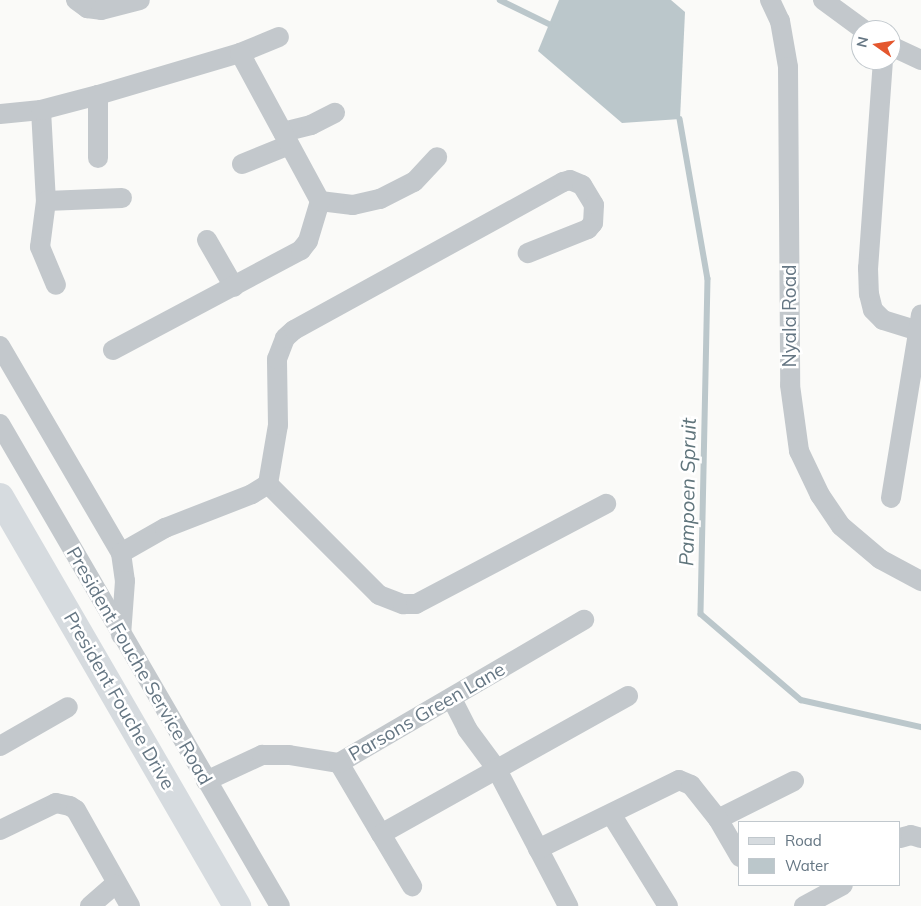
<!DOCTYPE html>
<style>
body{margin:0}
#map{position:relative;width:921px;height:906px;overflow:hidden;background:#fafaf8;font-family:Mulish,sans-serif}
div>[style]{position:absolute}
.water>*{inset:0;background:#bbc7cb}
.stream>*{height:5.5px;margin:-2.75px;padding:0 2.75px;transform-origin:2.75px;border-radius:2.75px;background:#bbc7cb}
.street>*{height:20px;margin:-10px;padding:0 10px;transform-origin:10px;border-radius:10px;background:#c3c8cc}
.secondary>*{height:28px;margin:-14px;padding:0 14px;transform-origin:14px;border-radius:14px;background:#d6dbdf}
span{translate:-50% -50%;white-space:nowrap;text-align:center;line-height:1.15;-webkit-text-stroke:5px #fff;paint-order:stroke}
.street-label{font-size:19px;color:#657683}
.water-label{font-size:20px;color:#60757c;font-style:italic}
.legend{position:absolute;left:738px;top:821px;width:162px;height:65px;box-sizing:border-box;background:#fff;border:1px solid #c1c8cd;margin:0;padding:6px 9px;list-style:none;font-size:15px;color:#657683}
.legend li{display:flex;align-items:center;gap:10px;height:25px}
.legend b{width:25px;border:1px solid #c1c8cd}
.north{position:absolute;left:851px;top:20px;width:50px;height:50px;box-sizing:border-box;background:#fff;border:1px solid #c1c8cd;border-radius:50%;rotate:283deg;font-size:14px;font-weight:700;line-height:20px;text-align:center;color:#657683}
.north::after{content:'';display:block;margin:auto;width:18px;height:22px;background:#e4572e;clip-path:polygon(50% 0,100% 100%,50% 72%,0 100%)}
</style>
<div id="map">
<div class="water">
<i style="clip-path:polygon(559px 0,671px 0,685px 12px,680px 119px,622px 123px,538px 51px)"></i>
</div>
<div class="stream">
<i style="left:500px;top:0;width:55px;rotate:26.1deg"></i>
<i style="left:680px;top:119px;width:162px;rotate:80.1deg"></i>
<i style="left:708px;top:279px;width:335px;rotate:91.2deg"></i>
<i style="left:701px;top:614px;width:132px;rotate:40.7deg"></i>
<i style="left:801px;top:700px;width:123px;rotate:12.7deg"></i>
</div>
<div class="street">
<i style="left:76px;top:0;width:14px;rotate:36deg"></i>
<i style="left:87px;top:8px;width:14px;rotate:8deg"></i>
<i style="left:101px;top:10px;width:40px;rotate:-14.4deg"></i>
<i style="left:770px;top:0;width:23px;rotate:65deg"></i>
<i style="left:780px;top:21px;width:47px;rotate:80.1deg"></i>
<i style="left:788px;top:67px;width:318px;rotate:89.6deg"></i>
<i style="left:790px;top:385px;width:67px;rotate:82.2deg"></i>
<i style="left:799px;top:451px;width:49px;rotate:64.5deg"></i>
<i style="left:820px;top:495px;width:37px;rotate:56deg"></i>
<i style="left:841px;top:526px;width:51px;rotate:40.2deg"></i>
<i style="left:880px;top:559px;width:47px;rotate:28.2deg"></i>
<i style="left:823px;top:0;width:51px;rotate:36.2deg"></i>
<i style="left:891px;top:46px;width:33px;rotate:25deg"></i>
<i style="left:883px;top:60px;width:209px;rotate:94.1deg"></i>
<i style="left:868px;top:268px;width:26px;rotate:88deg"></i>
<i style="left:869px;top:294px;width:16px;rotate:76deg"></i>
<i style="left:873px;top:310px;width:14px;rotate:45deg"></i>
<i style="left:883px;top:320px;width:37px;rotate:17deg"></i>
<i style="left:41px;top:110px;width:91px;rotate:86.9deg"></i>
<i style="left:46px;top:201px;width:46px;rotate:97.4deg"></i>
<i style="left:40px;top:247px;width:41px;rotate:67.2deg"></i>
<i style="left:0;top:114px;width:41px;rotate:-5.6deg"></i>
<i style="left:41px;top:110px;width:59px;rotate:-14.7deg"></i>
<i style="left:98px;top:95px;width:148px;rotate:-16.5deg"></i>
<i style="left:240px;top:53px;width:42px;rotate:-22.3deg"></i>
<i style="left:283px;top:132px;width:29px;rotate:-14deg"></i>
<i style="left:311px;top:125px;width:27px;rotate:-27deg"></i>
<i style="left:98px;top:158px;width:63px;rotate:-90deg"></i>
<i style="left:242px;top:164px;width:51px;rotate:-22deg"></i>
<i style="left:46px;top:201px;width:76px;rotate:-2.3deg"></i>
<i style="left:320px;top:201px;width:33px;rotate:7deg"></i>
<i style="left:353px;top:205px;width:28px;rotate:-13deg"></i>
<i style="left:380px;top:199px;width:38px;rotate:-27deg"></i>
<i style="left:414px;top:182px;width:34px;rotate:-47deg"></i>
<i style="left:207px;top:240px;width:54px;rotate:60.1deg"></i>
<i style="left:0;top:346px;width:240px;rotate:59.7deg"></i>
<i style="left:121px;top:553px;width:28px;rotate:82deg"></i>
<i style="left:125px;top:581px;width:54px;rotate:94.2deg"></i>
<i style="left:113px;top:350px;width:213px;rotate:-28deg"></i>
<i style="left:301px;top:250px;width:11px;rotate:-52deg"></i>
<i style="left:308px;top:241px;width:42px;rotate:-73.3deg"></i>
<i style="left:320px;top:201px;width:168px;rotate:-118.4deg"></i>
<i style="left:0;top:424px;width:557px;rotate:59.85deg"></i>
<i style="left:268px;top:484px;width:157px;rotate:45deg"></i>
<i style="left:379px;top:595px;width:26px;rotate:21deg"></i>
<i style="left:403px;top:604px;width:13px"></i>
<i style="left:416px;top:604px;width:215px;rotate:-27.8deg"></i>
<i style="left:891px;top:498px;width:186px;rotate:-80.7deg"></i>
<i style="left:121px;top:553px;width:51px;rotate:-29.6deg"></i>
<i style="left:165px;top:528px;width:93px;rotate:-21.3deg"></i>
<i style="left:252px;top:494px;width:19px;rotate:-32deg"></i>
<i style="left:268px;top:484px;width:60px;rotate:-80.4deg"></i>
<i style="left:278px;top:425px;width:66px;rotate:-90.9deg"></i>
<i style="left:277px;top:359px;width:22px;rotate:-69deg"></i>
<i style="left:285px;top:338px;width:12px;rotate:-42deg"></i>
<i style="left:294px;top:330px;width:307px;rotate:-28.8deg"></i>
<i style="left:563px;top:182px;width:7px;rotate:-16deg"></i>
<i style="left:570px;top:180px;width:13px;rotate:23deg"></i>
<i style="left:582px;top:185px;width:23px;rotate:59deg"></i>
<i style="left:594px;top:205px;width:18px;rotate:93deg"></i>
<i style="left:593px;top:223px;width:8px;rotate:130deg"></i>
<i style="left:588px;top:229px;width:65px;rotate:158.2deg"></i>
<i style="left:452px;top:699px;width:34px;rotate:63deg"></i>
<i style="left:467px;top:729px;width:49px;rotate:53.4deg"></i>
<i style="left:496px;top:768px;width:156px;rotate:62.4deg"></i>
<i style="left:0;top:746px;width:78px;rotate:-29.8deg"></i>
<i style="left:339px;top:763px;width:82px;rotate:59.4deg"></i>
<i style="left:381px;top:834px;width:283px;rotate:-29.2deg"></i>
<i style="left:206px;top:781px;width:62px;rotate:-24.9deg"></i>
<i style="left:262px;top:755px;width:27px"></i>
<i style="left:289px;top:755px;width:51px;rotate:9.1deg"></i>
<i style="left:339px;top:763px;width:284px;rotate:-30.3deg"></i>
<i style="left:611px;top:814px;width:108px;rotate:58.2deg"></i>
<i style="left:718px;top:819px;width:85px;rotate:-26.6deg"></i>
<i style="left:0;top:830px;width:62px;rotate:-25.7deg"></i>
<i style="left:56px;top:803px;width:14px;rotate:12deg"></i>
<i style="left:70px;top:806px;width:7px;rotate:34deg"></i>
<i style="left:76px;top:810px;width:110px;rotate:60.6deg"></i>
<i style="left:381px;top:834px;width:61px;rotate:59.2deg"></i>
<i style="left:900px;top:838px;width:11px;rotate:-15deg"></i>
<i style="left:911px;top:835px;width:10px;rotate:17deg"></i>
<i style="left:538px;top:849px;width:157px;rotate:-26.1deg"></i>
<i style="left:679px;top:780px;width:13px;rotate:23deg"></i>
<i style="left:691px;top:785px;width:43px;rotate:51.5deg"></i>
<i style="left:718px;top:819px;width:44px;rotate:59.9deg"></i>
<i style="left:90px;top:906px;width:33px;rotate:-41deg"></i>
<i style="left:804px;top:906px;width:44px;rotate:-28.3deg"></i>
</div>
<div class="secondary">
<i style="left:0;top:497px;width:473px;rotate:59.9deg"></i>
</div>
<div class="street-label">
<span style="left:790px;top:316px;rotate:-90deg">Nyala Road</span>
<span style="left:139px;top:666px;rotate:60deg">President Fouche Service Road</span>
<span style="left:119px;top:701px;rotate:60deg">President Fouche Drive</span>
<span style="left:427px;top:712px;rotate:-30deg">Parsons Green Lane</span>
</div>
<div class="water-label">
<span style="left:687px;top:492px;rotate:-89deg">Pampoen Spruit</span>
</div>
<ul class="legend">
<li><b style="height:6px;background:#d6dbdf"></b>Road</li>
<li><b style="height:14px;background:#bbc7cb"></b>Water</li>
</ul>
<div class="north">N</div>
</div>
